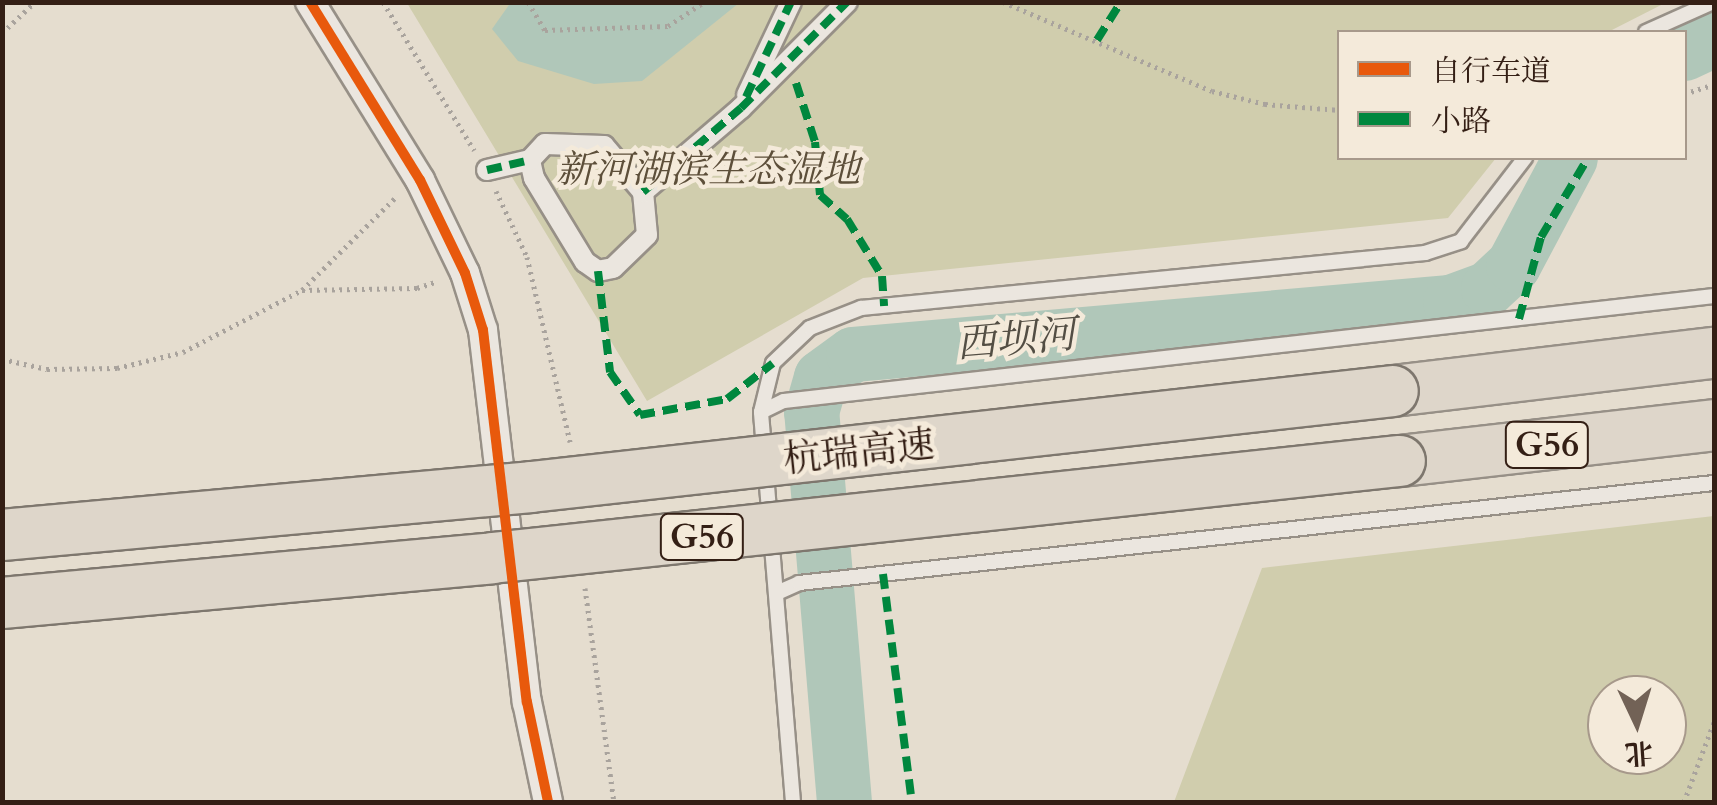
<!DOCTYPE html>
<meta charset="utf-8">
<style>
body{margin:0}
#map{position:relative;width:1717px;height:805px;overflow:hidden;background:#e5ddcf;font-family:Cardo,"Noto Serif SC",serif}
div>[style]{position:absolute}
.green>*{inset:0;background:#d0cdad}
.water>*{inset:0;background:#b0c7b9}
.river>*{height:55px;margin:-27.5px;padding:0 27.5px;transform-origin:27.5px;border-radius:27.5px;background:#b0c7b9}
.path>*{height:5px;margin-top:-2.5px;transform-origin:0;background:repeating-linear-gradient(90deg,#a9a39d 0 2.5px,transparent 0 7.5px)}
.roads{filter:drop-shadow(2px 0 #979087) drop-shadow(-2px 0 #979087) drop-shadow(0 2px #979087) drop-shadow(0 -2px #979087)}
.service>*{height:14px;margin:-7px;padding:0 7px;transform-origin:7px;border-radius:7px;background:#ebe6df}
.pedestrian>*{height:20px;margin:-10px;padding:0 10px;transform-origin:10px;border-radius:10px;background:#ebe6df}
.minor>*{height:28px;margin:-14px;padding:0 14px;transform-origin:14px;border-radius:14px;background:#ebe6df}
.motorway>*{height:50px;margin:-25px;padding:0 25px;transform-origin:25px;border-radius:25px;background:#ded6ca}
.bridges{filter:drop-shadow(2px 0 #7e776e) drop-shadow(-2px 0 #7e776e) drop-shadow(0 2px #7e776e) drop-shadow(0 -2px #7e776e)}
.motorway-bridge>*{height:50px;margin:-25px;padding:0 25px;transform-origin:25px;border-radius:25px;background:#ded6ca}
.quiet>*{height:8px;margin-top:-4px;transform-origin:0;background:repeating-linear-gradient(90deg,#00873e 0 15px,transparent 0 23px)}
.cycleway>*{height:10px;margin:-5px;padding:0 5px;transform-origin:5px;border-radius:5px;background:#e8590c}
span{translate:-50% -50%;white-space:nowrap;text-align:center;line-height:1.15;-webkit-text-stroke:9px #f4eada;paint-order:stroke}
.shield-label span{padding:2px 8px;background:#f4eada;border:2px solid;border-radius:8px;-webkit-text-stroke-width:0}
.shield-label{font-size:35px;color:#341f15;font-weight:700}
.park-label{font-size:38px;color:#5d4f3a;font-style:italic}
.street-label{font-size:38px;color:#341f15}
.water-label{font-size:40px;color:#534e44;font-style:italic}
.frame{position:absolute;inset:0;border:5px solid #341f15;pointer-events:none}
.legend{position:absolute;left:1337px;top:30px;width:350px;height:130px;box-sizing:border-box;background:#f4eada;border:2px solid #a7998b;margin:0;padding:12px 18px;list-style:none;font-size:30px;color:#341f15}
.legend li{display:flex;align-items:center;gap:20px;height:50px}
.legend b{width:50px;border:2px solid #a7998b}
.north{position:absolute;left:1587px;top:675px;width:100px;height:100px;box-sizing:border-box;background:#f4eada;border:2px solid #a7998b;border-radius:50%;rotate:176deg;font-size:28px;font-weight:700;line-height:40px;text-align:center;color:#341f15}
.north::after{content:'';display:block;margin:auto;width:35px;height:45px;background:#726256;clip-path:polygon(50% 0,100% 100%,50% 72%,0 100%)}
</style>
<div id="map">
<div class="green">
<i style="clip-path:polygon(407px 3px,1665px 3px,1608px 32px,1340px 32px,1340px 158px,1496px 158px,1448px 218px,863px 278px,647px 401px)"></i>
<i style="clip-path:polygon(evenodd,1714px 516px,1714px 802px,1174px 802px,1262px 568px,1714px 516px,1607px 695px,1667px 695px,1667px 755px,1607px 755px,1607px 695px)"></i>
</div>
<div class="water">
<i style="clip-path:polygon(511px 2px,739px 2px,739px 3px,642px 81px,594px 84px,518px 61px,492px 29px)"></i>
</div>
<div class="river">
<i style="left:1684px;top:53px;width:33px;rotate:-25deg"></i>
<i style="left:844px;top:802px;width:391px;rotate:-94.8deg"></i>
<i style="left:811px;top:412px;width:36px;rotate:-74deg"></i>
<i style="left:821px;top:377px;width:39px;rotate:-36deg"></i>
<i style="left:853px;top:354px;width:599px;rotate:-4.98deg"></i>
<i style="left:1450px;top:302px;width:40px;rotate:-20.2deg"></i>
<i style="left:1488px;top:288px;width:34px;rotate:-43deg"></i>
<i style="left:1513px;top:265px;width:121px;rotate:-62deg"></i>
</div>
<div class="path">
<i style="left:383px;top:2px;width:174px;rotate:58.4deg"></i>
<i style="left:528px;top:2px;width:33px;rotate:59deg"></i>
<i style="left:545px;top:30px;width:123px;rotate:-1.9deg"></i>
<i style="left:668px;top:26px;width:43px;rotate:-33.7deg"></i>
<i style="left:1003px;top:2px;width:227px;rotate:23.1deg"></i>
<i style="left:1212px;top:91px;width:55px;rotate:13.8deg"></i>
<i style="left:1265px;top:104px;width:75px;rotate:4.6deg"></i>
<i style="left:1495px;top:32px;width:96px"></i>
<i style="left:2px;top:33px;width:45px;rotate:-43.2deg"></i>
<i style="left:1684px;top:94px;width:32px;rotate:-18deg"></i>
<i style="left:496px;top:191px;width:73px;rotate:64.8deg"></i>
<i style="left:527px;top:257px;width:190px;rotate:76.9deg"></i>
<i style="left:302px;top:290px;width:115px;rotate:-1deg"></i>
<i style="left:417px;top:288px;width:22px;rotate:-18deg"></i>
<i style="left:2px;top:359px;width:46px;rotate:12.5deg"></i>
<i style="left:47px;top:369px;width:70px;rotate:-0.8deg"></i>
<i style="left:117px;top:368px;width:68px;rotate:-13.6deg"></i>
<i style="left:183px;top:352px;width:134px;rotate:-27.5deg"></i>
<i style="left:302px;top:290px;width:134px;rotate:-44.7deg"></i>
<i style="left:585px;top:588px;width:216px;rotate:82.3deg"></i>
<i style="left:1684px;top:802px;width:85px;rotate:-69.4deg"></i>
</div>
<div class="roads">
<div class="service">
<i style="left:1646px;top:32px;width:73px;rotate:-24.1deg"></i>
<i style="left:761px;top:412px;width:25px;rotate:-26deg"></i>
<i style="left:784px;top:401px;width:936px;rotate:-6.44deg"></i>
<i style="left:779px;top:592px;width:22px;rotate:-24deg"></i>
<i style="left:799px;top:583px;width:920px;rotate:-6.24deg"></i>
<i style="left:793px;top:802px;width:391px;rotate:-94.7deg"></i>
<i style="left:761px;top:412px;width:50px;rotate:-76.2deg"></i>
<i style="left:773px;top:363px;width:51px;rotate:-43.4deg"></i>
<i style="left:810px;top:328px;width:55px;rotate:-21.4deg"></i>
<i style="left:861px;top:308px;width:567px;rotate:-5.57deg"></i>
<i style="left:1425px;top:253px;width:38px;rotate:-18deg"></i>
<i style="left:1461px;top:241px;width:105px;rotate:-52.4deg"></i>
</div>
<div class="pedestrian">
<i style="left:747px;top:95px;width:103px;rotate:-64.7deg"></i>
<i style="left:545px;top:144px;width:59px;rotate:1.9deg"></i>
<i style="left:604px;top:146px;width:60px;rotate:49.7deg"></i>
<i style="left:643px;top:192px;width:43px;rotate:84.7deg"></i>
<i style="left:647px;top:235px;width:47px;rotate:135.9deg"></i>
<i style="left:613px;top:268px;width:15px;rotate:169deg"></i>
<i style="left:598px;top:271px;width:16px;rotate:-145deg"></i>
<i style="left:585px;top:262px;width:98px;rotate:-121.3deg"></i>
<i style="left:534px;top:178px;width:18px;rotate:-103deg"></i>
<i style="left:530px;top:160px;width:22px;rotate:-47deg"></i>
<i style="left:487px;top:170px;width:44px;rotate:-13.1deg"></i>
<i style="left:643px;top:192px;width:129px;rotate:-40.6deg"></i>
<i style="left:741px;top:108px;width:150px;rotate:-45deg"></i>
</div>
<div class="minor">
<i style="left:310px;top:2px;width:209px;rotate:58.3deg"></i>
<i style="left:420px;top:180px;width:103px;rotate:64.2deg"></i>
<i style="left:465px;top:273px;width:60px;rotate:72.5deg"></i>
<i style="left:483px;top:330px;width:375px;rotate:83.3deg"></i>
<i style="left:527px;top:702px;width:102px;rotate:78.1deg"></i>
</div>
<div class="motorway">
<i style="left:1393px;top:391px;width:323px;rotate:-6.8deg"></i>
<i style="left:1400px;top:461px;width:316px;rotate:-6.5deg"></i>
</div>
</div>
<div class="bridges">
<div class="motorway-bridge">
<i style="left:2px;top:535px;width:531px;rotate:-5.18deg"></i>
<i style="left:531px;top:487px;width:867px;rotate:-6.35deg"></i>
<i style="left:2px;top:603px;width:492px;rotate:-5.2deg"></i>
<i style="left:492px;top:558px;width:913px;rotate:-6.1deg"></i>
</div>
</div>
<div class="quiet">
<i style="left:1097px;top:40px;width:45px;rotate:-57.7deg"></i>
<i style="left:796px;top:83px;width:62px;rotate:72.1deg"></i>
<i style="left:815px;top:142px;width:53px;rotate:84.6deg"></i>
<i style="left:820px;top:195px;width:36px;rotate:42deg"></i>
<i style="left:847px;top:219px;width:67px;rotate:58.4deg"></i>
<i style="left:882px;top:276px;width:30px;rotate:86deg"></i>
<i style="left:746px;top:97px;width:105px;rotate:-64.7deg"></i>
<i style="left:487px;top:170px;width:44px;rotate:-13.1deg"></i>
<i style="left:643px;top:192px;width:129px;rotate:-40.6deg"></i>
<i style="left:741px;top:108px;width:150px;rotate:-45deg"></i>
<i style="left:598px;top:271px;width:102px;rotate:83.2deg"></i>
<i style="left:610px;top:372px;width:52px;rotate:55.1deg"></i>
<i style="left:640px;top:415px;width:88px;rotate:-10.4deg"></i>
<i style="left:727px;top:399px;width:58px;rotate:-38deg"></i>
<i style="left:1519px;top:319px;width:85px;rotate:-75deg"></i>
<i style="left:1541px;top:237px;width:92px;rotate:-59.3deg"></i>
<i style="left:883px;top:574px;width:230px;rotate:82.8deg"></i>
</div>
<div class="cycleway">
<i style="left:310px;top:2px;width:209px;rotate:58.3deg"></i>
<i style="left:420px;top:180px;width:103px;rotate:64.2deg"></i>
<i style="left:465px;top:273px;width:60px;rotate:72.5deg"></i>
<i style="left:483px;top:330px;width:375px;rotate:83.3deg"></i>
<i style="left:527px;top:702px;width:102px;rotate:78.1deg"></i>
</div>
<div class="shield-label">
<span style="left:1547px;top:445px">G56</span>
<span style="left:702px;top:537px">G56</span>
</div>
<div class="park-label">
<span style="left:708px;top:171px">新河湖滨生态湿地</span>
</div>
<div class="street-label">
<span style="left:859px;top:453px;rotate:-6deg">杭瑞高速</span>
</div>
<div class="water-label">
<span style="left:1016px;top:340px;rotate:-5deg">西坝河</span>
</div>
<div class="frame"></div>
<ul class="legend">
<li><b style="height:12px;background:#e8590c"></b>自行车道</li>
<li><b style="height:12px;background:#00873e"></b>小路</li>
</ul>
<div class="north">北</div>
</div>
